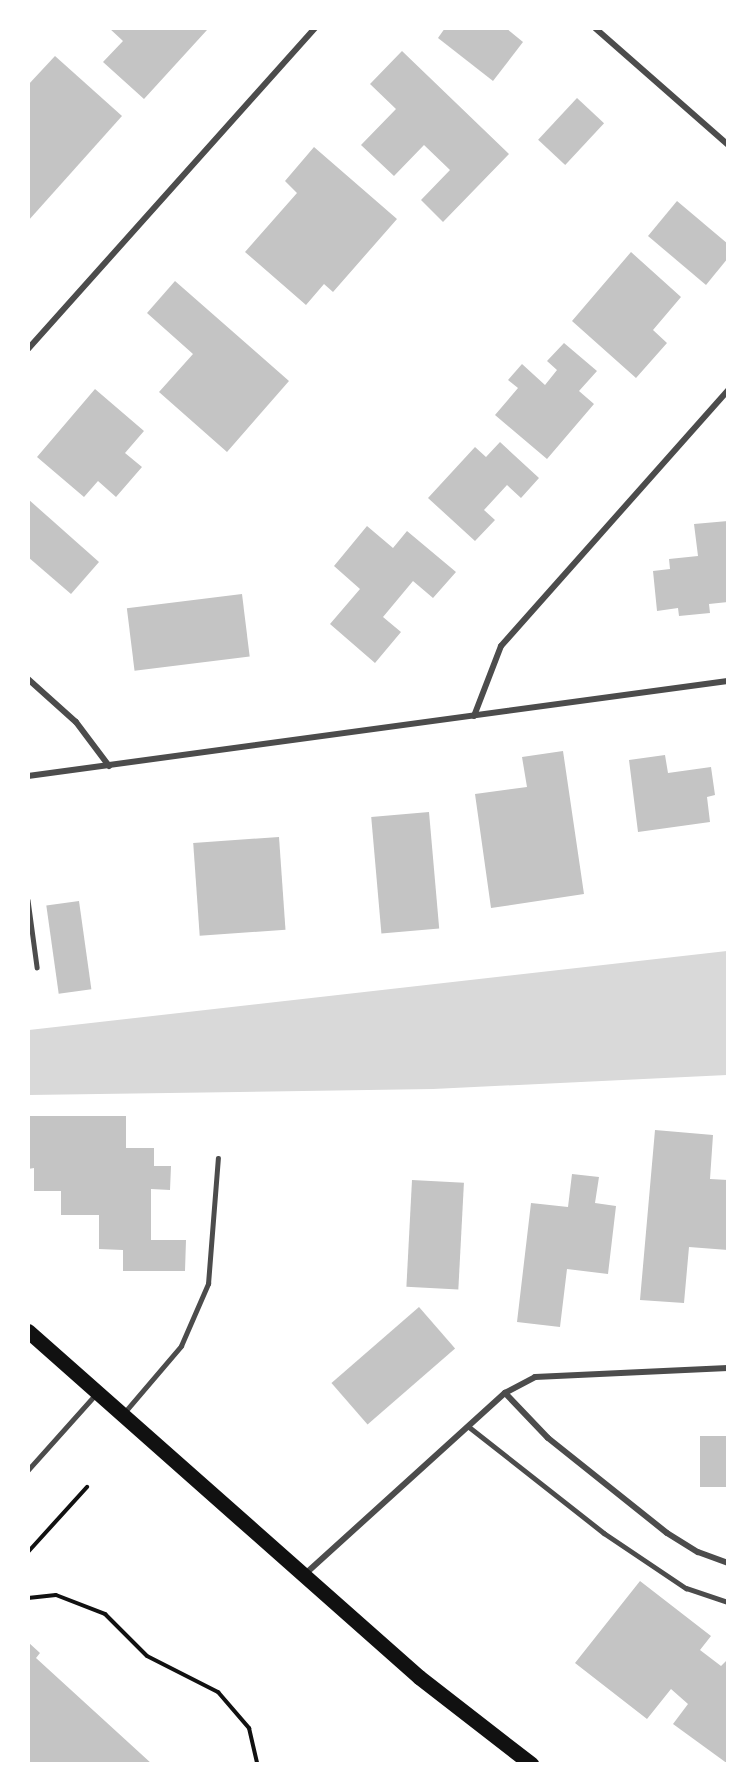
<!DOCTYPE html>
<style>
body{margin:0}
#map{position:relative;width:756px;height:1792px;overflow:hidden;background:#fff;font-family:Manrope,sans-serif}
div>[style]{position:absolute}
.water>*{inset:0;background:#d9d9d9}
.building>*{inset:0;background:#c4c4c4;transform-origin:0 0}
.path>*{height:4px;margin:-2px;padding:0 2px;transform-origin:2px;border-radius:2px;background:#111}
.service>*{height:4.5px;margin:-2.25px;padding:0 2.25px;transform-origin:2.25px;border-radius:2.25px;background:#4c4c4c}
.minor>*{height:6px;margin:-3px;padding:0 3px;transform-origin:3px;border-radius:3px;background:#4c4c4c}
.primary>*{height:15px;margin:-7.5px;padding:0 7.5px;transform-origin:7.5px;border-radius:7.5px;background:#111}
span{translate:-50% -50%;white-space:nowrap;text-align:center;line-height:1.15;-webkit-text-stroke:5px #fff;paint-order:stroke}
.frame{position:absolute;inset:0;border:30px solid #fff;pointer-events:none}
</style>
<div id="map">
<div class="water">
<i style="clip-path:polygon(727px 951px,727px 1075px,433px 1089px,29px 1095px,29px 1030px)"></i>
</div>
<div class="building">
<i style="clip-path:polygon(109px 28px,205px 28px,207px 30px,144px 99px,103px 62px,123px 41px)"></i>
<i style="clip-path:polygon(445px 28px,506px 28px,523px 42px,493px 81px,438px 38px)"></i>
<i style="clip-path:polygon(402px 51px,509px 154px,443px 222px,421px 200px,450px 170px,424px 145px,394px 176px,361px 145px,396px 109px,370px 84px)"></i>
<i style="clip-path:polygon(55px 56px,122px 116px,28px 221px,28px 85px)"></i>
<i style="left:577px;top:98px;width:37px;height:57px;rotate:43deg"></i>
<i style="clip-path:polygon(314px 147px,397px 219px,333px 292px,324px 284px,306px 305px,245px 252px,297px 193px,285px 181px)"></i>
<i style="clip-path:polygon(677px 201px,728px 244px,728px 258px,706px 285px,648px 236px)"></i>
<i style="clip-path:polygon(631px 252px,681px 297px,653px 330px,667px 343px,636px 378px,572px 321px)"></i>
<i style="clip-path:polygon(175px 281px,289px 381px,227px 452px,159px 392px,193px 354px,147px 313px)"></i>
<i style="clip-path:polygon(564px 343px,597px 371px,579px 391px,594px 404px,547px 459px,495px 415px,518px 388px,508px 380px,522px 364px,545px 385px,557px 370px,547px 361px)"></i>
<i style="clip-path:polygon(95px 389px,144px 431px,125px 453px,142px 467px,116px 497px,98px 481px,84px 497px,37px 457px)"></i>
<i style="clip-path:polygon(500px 442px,539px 478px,521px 498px,507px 485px,484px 510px,495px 520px,475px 541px,428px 498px,475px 447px,486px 457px)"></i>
<i style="clip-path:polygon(28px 499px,99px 562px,71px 594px,28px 557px)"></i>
<i style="clip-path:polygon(728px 521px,728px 602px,709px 604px,710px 613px,679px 616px,678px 608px,657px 611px,653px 571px,670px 569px,669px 559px,698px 556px,694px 524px)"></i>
<i style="clip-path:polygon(367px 526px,393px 548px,407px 531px,456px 572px,433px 598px,413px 581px,383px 617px,401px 632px,375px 663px,330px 624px,360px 589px,334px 566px)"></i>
<i style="left:242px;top:594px;width:63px;height:116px;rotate:83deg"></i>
<i style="clip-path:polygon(563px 751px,584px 894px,491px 908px,475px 794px,527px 787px,522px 757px)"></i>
<i style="clip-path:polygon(665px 755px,668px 773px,711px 767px,715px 795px,707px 797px,710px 822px,638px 832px,629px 760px)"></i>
<i style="left:429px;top:812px;width:117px;height:58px;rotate:85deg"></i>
<i style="left:279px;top:837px;width:93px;height:86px;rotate:86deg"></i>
<i style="left:79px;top:901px;width:89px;height:33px;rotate:82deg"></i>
<i style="clip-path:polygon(28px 1116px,126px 1116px,126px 1148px,154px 1148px,154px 1166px,171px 1166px,170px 1190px,151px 1189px,151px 1240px,186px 1240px,185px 1271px,123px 1271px,123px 1250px,99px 1249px,99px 1215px,61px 1215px,61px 1191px,34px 1191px,34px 1168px,28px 1169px)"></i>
<i style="clip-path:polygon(655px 1130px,713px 1135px,710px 1179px,728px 1180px,728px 1250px,689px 1247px,684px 1303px,640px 1300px)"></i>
<i style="clip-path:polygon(572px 1174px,599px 1177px,595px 1203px,616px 1206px,608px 1274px,567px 1269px,560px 1327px,517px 1322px,531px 1203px,568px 1207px)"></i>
<i style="left:412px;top:1180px;width:52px;height:107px;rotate:3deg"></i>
<i style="left:419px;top:1307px;width:55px;height:116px;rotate:49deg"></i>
<i style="left:728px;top:1436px;width:51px;height:28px;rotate:90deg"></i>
<i style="clip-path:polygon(640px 1581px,711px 1636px,700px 1650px,721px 1666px,728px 1659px,728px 1764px,673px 1724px,688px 1704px,671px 1689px,647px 1719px,575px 1663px)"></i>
<i style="clip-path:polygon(28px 1642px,40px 1653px,36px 1658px,152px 1764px,28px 1764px)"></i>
</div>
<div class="path">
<i style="left:28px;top:1552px;width:88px;rotate:-47.8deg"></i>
<i style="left:28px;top:1598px;width:28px;rotate:-6deg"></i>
<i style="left:56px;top:1595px;width:53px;rotate:21.2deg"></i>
<i style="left:105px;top:1614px;width:59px;rotate:45deg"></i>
<i style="left:147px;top:1656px;width:80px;rotate:26.9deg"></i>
<i style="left:218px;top:1692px;width:48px;rotate:49.3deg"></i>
<i style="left:249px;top:1728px;width:37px;rotate:77deg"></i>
</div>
<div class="service">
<i style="left:28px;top:900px;width:68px;rotate:82.3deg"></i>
<i style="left:124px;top:1413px;width:88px;rotate:-49.6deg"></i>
<i style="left:181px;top:1346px;width:68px;rotate:-66.5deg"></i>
<i style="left:208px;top:1284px;width:126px;rotate:-85.5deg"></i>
<i style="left:468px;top:1426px;width:173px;rotate:38.2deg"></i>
<i style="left:604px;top:1533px;width:99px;rotate:33.9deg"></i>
<i style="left:686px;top:1588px;width:44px;rotate:18.4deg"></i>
<i style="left:28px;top:1470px;width:102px;rotate:-48.2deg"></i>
</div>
<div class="minor">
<i style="left:595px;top:28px;width:177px;rotate:41.3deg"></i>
<i style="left:28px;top:349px;width:431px;rotate:-48.2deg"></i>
<i style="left:28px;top:679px;width:64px;rotate:41.9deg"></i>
<i style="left:76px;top:722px;width:55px;rotate:53.1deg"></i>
<i style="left:474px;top:716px;width:75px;rotate:-68.9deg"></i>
<i style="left:501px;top:646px;width:342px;rotate:-48.4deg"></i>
<i style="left:28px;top:776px;width:706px;rotate:-7.73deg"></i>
<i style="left:505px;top:1393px;width:62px;rotate:46.3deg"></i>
<i style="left:548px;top:1438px;width:152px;rotate:38.6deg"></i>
<i style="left:667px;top:1533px;width:36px;rotate:32deg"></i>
<i style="left:698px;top:1552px;width:32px;rotate:20deg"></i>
<i style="left:304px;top:1575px;width:271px;rotate:-42.2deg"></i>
<i style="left:505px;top:1393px;width:34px;rotate:-28deg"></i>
<i style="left:535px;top:1377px;width:193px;rotate:-2.7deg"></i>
</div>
<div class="primary">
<i style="left:28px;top:1331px;width:522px;rotate:41.51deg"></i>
<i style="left:419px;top:1677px;width:142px;rotate:37.8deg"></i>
</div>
<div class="frame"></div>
</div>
